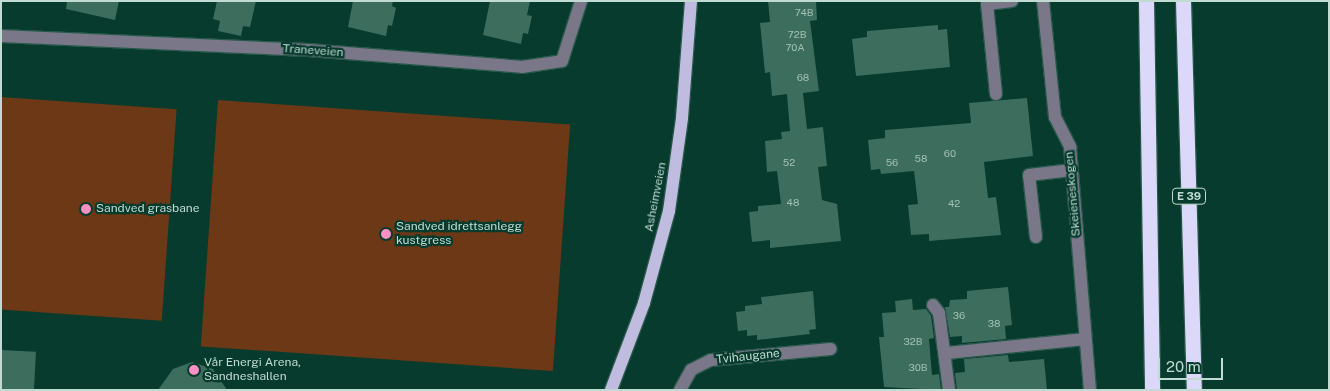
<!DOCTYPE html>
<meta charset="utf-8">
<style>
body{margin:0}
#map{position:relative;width:1330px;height:391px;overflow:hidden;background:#063b2d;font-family:"Public Sans",sans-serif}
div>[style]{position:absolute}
.green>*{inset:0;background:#6c3816;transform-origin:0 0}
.building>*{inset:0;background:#3d6d5d;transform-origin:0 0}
.roads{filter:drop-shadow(1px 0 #28584b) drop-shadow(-1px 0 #28584b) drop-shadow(0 1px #28584b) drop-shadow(0 -1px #28584b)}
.minor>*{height:12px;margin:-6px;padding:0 6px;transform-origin:6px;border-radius:6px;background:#797788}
.major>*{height:12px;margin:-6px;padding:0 6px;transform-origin:6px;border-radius:6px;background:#c0bcdf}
.highway>*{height:15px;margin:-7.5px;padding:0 7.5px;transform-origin:7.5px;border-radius:7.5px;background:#dcd8fa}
.dots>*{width:14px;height:14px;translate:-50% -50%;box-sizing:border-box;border:2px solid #063b2d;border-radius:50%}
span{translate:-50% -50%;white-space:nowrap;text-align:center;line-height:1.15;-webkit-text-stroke:4.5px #063b2d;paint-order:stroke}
.number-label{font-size:10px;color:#a1c0b5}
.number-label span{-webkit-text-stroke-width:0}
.shield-label span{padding:1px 4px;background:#063b2d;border:1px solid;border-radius:4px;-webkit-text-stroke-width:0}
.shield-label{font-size:11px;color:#c2dbd2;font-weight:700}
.street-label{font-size:12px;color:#c2dbd2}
.poi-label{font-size:12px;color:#c2dbd2}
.left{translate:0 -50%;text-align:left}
.frame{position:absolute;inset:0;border:2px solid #c2dbd2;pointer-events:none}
.scale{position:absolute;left:1158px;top:358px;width:65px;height:22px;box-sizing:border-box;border:2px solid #c2dbd2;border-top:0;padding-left:6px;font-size:15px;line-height:18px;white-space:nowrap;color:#c2dbd2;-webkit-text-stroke:4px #063b2d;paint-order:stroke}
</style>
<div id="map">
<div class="green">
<i style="left:1px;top:97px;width:176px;height:212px;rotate:4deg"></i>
<i style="left:218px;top:100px;width:353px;height:247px;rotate:4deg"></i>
</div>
<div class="building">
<i style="clip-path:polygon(67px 1px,119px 1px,115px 20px,66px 9px)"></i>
<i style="clip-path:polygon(217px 1px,256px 1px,250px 27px,243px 26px,241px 36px,218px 31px,220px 21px,213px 19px)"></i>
<i style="clip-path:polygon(353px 1px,393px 1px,392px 6px,396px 8px,392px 26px,388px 25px,386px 36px,348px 27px)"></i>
<i style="clip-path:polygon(490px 1px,530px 1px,527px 15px,532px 16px,528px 34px,523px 33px,521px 44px,483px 35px)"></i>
<i style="clip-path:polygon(768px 1px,816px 1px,817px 20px,810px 21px,819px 91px,803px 93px,807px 129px,823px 127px,827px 166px,818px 167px,822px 200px,837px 204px,841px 241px,770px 248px,770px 240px,752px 242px,749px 212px,758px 211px,758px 206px,781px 204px,777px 171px,767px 172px,765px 141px,782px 139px,781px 132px,790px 131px,787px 94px,772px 96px,770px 72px,765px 73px,760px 23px,770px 22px)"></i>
<i style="clip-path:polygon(938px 25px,938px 30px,947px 29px,950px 67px,856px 76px,852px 39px,867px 37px,867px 31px)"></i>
<i style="clip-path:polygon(1027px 98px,1033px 156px,984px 162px,988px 198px,996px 197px,1001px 235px,929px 241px,929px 234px,911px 235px,908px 205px,918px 204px,914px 171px,881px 174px,880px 169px,871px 170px,868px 140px,885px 138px,885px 130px,971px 123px,969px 103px)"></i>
<i style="clip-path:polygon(1008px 287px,1012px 325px,1005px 326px,1006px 339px,962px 343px,962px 336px,950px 337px,945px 307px,949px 307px,950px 300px,967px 299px,967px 291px)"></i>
<i style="clip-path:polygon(813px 291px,816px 329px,809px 330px,810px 334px,757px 340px,757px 335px,747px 336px,747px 330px,738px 331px,736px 312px,745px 311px,745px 306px,762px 304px,761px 297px)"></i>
<i style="clip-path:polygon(912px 299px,913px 310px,926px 309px,931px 316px,934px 338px,929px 339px,932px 375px,939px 374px,941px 390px,884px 387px,879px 337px,884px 337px,882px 313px,896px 312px,895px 301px)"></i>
<i style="left:1px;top:350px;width:35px;height:40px;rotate:3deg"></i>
<i style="clip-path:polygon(1008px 355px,1009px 362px,1044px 359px,1047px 390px,957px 390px,955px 373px,965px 372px,964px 359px)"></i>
<i style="clip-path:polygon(192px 362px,213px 369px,227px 390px,158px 390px,173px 369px)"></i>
</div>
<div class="roads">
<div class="minor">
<i style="left:1043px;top:1px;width:117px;rotate:84.1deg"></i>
<i style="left:1055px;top:117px;width:34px;rotate:63deg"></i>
<i style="left:1070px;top:147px;width:244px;rotate:85.3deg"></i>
<i style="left:1px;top:36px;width:307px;rotate:2.6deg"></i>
<i style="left:308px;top:50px;width:215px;rotate:4.5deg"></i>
<i style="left:522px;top:67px;width:40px;rotate:-8.5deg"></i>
<i style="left:562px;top:61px;width:63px;rotate:-72.4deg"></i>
<i style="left:996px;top:94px;width:90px;rotate:-95.7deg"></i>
<i style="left:987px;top:4px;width:25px;rotate:-7deg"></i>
<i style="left:1036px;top:237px;width:62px;rotate:-96.4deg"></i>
<i style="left:1029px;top:175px;width:43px;rotate:-6.6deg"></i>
<i style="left:933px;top:305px;width:10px;rotate:53deg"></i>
<i style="left:939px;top:313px;width:78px;rotate:82.6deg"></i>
<i style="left:947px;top:353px;width:139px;rotate:-5.8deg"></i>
<i style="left:680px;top:390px;width:23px;rotate:-61deg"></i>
<i style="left:691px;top:370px;width:22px;rotate:-27deg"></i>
<i style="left:711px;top:360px;width:120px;rotate:-5.3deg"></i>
</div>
<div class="major">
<i style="left:611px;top:390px;width:93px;rotate:-69.2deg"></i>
<i style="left:644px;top:303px;width:95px;rotate:-74.8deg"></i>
<i style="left:669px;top:211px;width:94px;rotate:-82deg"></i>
<i style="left:682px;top:118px;width:117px;rotate:-85.6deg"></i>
</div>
<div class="highway">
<i style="left:1146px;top:1px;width:389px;rotate:89.1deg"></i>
<i style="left:1183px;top:1px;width:389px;rotate:88.4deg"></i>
</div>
</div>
<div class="dots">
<i style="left:86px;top:209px;background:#fc8fc3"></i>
<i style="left:386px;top:234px;background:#fc8fc3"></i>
<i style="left:194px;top:370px;background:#fc8fc3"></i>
</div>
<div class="number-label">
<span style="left:804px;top:13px">74B</span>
<span style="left:797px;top:35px">72B</span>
<span style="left:795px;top:48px">70A</span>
<span style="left:803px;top:78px">68</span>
<span style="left:950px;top:154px">60</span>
<span style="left:921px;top:159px">58</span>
<span style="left:789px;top:163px">52</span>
<span style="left:892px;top:163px">56</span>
<span style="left:793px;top:203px">48</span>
<span style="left:954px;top:204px">42</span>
<span style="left:959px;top:316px">36</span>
<span style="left:994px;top:324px">38</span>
<span style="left:913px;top:342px">32B</span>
<span style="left:918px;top:368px">30B</span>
</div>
<div class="shield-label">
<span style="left:1189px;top:196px">E 39</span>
</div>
<div class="street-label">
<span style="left:313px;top:51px;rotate:4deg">Traneveien</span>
<span style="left:1073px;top:194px;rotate:-95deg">Skeieneskogen</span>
<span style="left:656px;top:197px;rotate:-79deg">Asheimveien</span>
<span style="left:748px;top:357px;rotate:-6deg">Tvihaugane</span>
</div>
<div class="poi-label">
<span class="left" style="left:96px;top:209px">Sandved grasbane</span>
<span class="left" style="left:396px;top:234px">Sandved idrettsanlegg<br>kustgress</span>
<span class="left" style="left:204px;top:370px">Vår Energi Arena,<br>Sandneshallen</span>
</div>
<div class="frame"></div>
<div class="scale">20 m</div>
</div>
